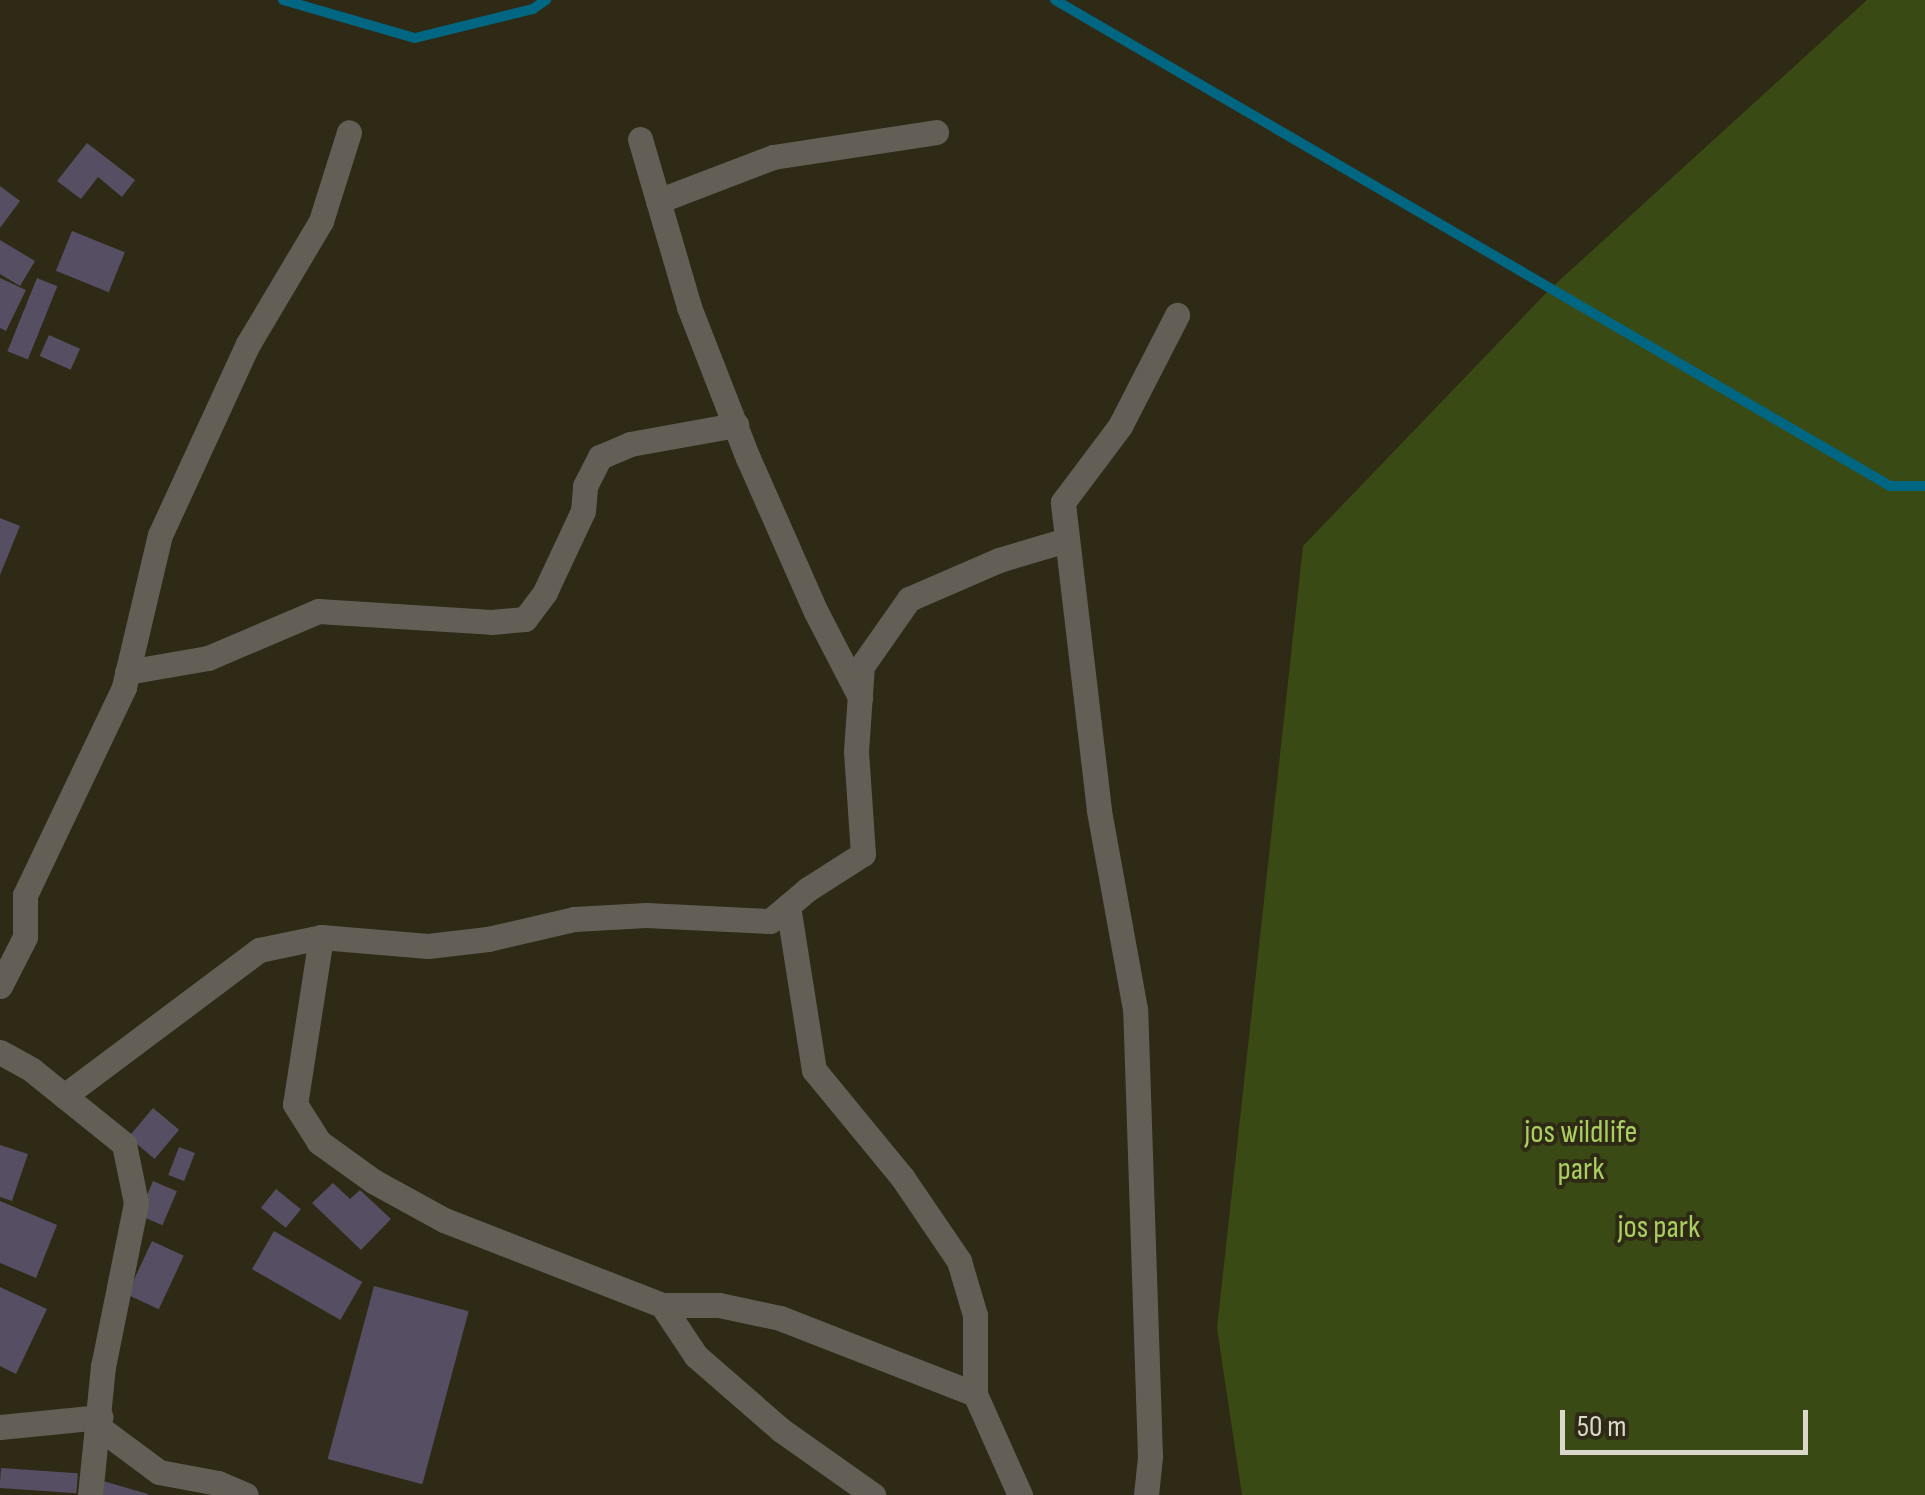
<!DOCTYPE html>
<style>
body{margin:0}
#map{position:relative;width:1925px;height:1495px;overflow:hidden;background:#2e2a16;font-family:"Sofia Sans Condensed",sans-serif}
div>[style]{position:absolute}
.green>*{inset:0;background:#3a4a15}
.stream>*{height:10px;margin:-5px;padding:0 5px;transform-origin:5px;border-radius:5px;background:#006681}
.building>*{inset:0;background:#564e62;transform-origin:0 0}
.minor>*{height:25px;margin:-12.5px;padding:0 12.5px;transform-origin:12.5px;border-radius:12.5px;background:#635f56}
span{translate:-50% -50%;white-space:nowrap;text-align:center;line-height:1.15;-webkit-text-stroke:8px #2e2a16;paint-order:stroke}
.park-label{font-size:32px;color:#abce61}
.scale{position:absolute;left:1560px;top:1410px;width:248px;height:45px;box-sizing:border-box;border:5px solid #dbd8cc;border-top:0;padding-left:12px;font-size:30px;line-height:35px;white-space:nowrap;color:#dbd8cc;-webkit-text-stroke:8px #2e2a16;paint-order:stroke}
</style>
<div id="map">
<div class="green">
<i style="clip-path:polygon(1867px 0,1925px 0,1925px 1495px,1242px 1495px,1217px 1328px,1303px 546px,1549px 290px)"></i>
</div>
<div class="stream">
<i style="left:283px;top:0;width:137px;rotate:16.1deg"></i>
<i style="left:415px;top:38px;width:122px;rotate:-13.8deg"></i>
<i style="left:533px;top:9px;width:16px;rotate:-35deg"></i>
<i style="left:1055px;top:0;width:966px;rotate:30.2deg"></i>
<i style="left:1890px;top:486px;width:35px"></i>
</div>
<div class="building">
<i style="clip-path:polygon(87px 143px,135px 180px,122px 197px,98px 177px,81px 199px,57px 181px)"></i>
<i style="clip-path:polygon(0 186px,20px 201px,0 228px)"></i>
<i style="left:72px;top:231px;width:57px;height:43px;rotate:22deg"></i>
<i style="clip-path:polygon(0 240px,35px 261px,20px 286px,0 274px)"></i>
<i style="clip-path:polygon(0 278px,26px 290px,6px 331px,0 328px)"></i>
<i style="left:37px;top:278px;width:22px;height:79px;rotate:22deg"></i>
<i style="left:49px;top:335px;width:34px;height:23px;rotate:24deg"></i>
<i style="clip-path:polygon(0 518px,20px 526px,0 575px)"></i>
<i style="left:153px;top:1108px;width:34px;height:38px;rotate:40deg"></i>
<i style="clip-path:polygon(0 1145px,28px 1154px,12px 1201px,0 1197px)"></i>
<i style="left:179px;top:1147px;width:17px;height:30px;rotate:21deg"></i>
<i style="left:153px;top:1181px;width:26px;height:37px;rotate:23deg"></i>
<i style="clip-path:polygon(333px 1183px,350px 1199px,360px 1190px,391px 1219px,361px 1250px,312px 1203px)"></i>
<i style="left:276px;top:1189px;width:32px;height:24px;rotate:39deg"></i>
<i style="clip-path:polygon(0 1201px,57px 1225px,36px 1278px,0 1263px)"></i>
<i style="left:274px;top:1231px;width:102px;height:44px;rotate:30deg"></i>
<i style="left:152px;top:1241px;width:35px;height:59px;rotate:25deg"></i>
<i style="left:374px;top:1286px;width:98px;height:179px;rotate:15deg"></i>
<i style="clip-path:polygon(0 1287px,47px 1309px,16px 1374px,0 1366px)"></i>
<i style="left:1px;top:1468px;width:77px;height:20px;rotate:4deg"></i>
<i style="clip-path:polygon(103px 1481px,148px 1494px,148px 1495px,99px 1495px)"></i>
</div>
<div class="minor">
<i style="left:640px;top:139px;width:175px;rotate:73.7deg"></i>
<i style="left:689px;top:307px;width:162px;rotate:68.7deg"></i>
<i style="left:748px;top:458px;width:168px;rotate:66.2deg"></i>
<i style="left:816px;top:612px;width:96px;rotate:62.6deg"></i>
<i style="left:658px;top:201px;width:123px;rotate:-20.9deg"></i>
<i style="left:773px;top:157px;width:165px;rotate:-8.7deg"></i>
<i style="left:127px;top:672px;width:82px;rotate:-9.8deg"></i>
<i style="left:208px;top:658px;width:120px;rotate:-23.1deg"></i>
<i style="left:318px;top:611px;width:173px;rotate:3.6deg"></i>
<i style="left:491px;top:622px;width:34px;rotate:-5deg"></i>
<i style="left:525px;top:619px;width:34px;rotate:-53deg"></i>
<i style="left:545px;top:592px;width:89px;rotate:-64.9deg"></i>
<i style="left:583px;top:511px;width:25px;rotate:-85deg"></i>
<i style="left:585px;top:486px;width:33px;rotate:-63deg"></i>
<i style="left:600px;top:457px;width:33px;rotate:-23deg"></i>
<i style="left:630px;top:444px;width:108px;rotate:-10.2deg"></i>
<i style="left:788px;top:906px;width:166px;rotate:81deg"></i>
<i style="left:814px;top:1070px;width:139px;rotate:50.6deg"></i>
<i style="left:902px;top:1177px;width:102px;rotate:55.8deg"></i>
<i style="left:959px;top:1261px;width:56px;rotate:73.5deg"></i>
<i style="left:975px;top:1315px;width:79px;rotate:90deg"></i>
<i style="left:321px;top:937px;width:169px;rotate:98.8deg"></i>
<i style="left:295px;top:1104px;width:45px;rotate:57.7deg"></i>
<i style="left:319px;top:1142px;width:67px;rotate:35.8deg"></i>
<i style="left:373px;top:1181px;width:81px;rotate:28.8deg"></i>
<i style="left:444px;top:1220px;width:234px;rotate:21.3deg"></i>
<i style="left:662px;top:1305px;width:61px;rotate:56.3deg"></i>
<i style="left:696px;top:1356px;width:113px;rotate:41deg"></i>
<i style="left:781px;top:1430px;width:113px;rotate:35.2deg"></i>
<i style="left:0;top:986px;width:55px;rotate:-63deg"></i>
<i style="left:25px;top:937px;width:42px;rotate:-90deg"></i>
<i style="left:25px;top:895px;width:230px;rotate:-64.5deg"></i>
<i style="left:124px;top:687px;width:156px;rotate:-76.7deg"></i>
<i style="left:160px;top:535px;width:210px;rotate:-65.3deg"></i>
<i style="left:248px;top:344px;width:143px;rotate:-59.3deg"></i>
<i style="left:321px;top:221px;width:93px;rotate:-72.5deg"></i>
<i style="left:0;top:1052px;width:37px;rotate:29deg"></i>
<i style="left:32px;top:1070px;width:118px;rotate:38.8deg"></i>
<i style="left:124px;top:1144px;width:60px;rotate:78.5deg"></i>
<i style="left:136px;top:1203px;width:166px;rotate:101.4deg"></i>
<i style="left:103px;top:1366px;width:60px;rotate:95.7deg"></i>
<i style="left:97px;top:1426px;width:77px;rotate:36.6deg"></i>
<i style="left:159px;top:1472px;width:60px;rotate:10.6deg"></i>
<i style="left:218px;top:1483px;width:30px;rotate:23deg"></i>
<i style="left:64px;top:1096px;width:244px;rotate:-36.8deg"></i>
<i style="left:259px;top:950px;width:63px;rotate:-11.8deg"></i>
<i style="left:321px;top:937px;width:107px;rotate:4.8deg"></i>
<i style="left:428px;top:946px;width:60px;rotate:-6.7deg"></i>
<i style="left:488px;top:939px;width:88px;rotate:-13.1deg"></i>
<i style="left:574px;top:919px;width:72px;rotate:-3.2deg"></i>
<i style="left:646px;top:915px;width:124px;rotate:2.8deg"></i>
<i style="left:770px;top:921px;width:50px;rotate:-40.1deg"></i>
<i style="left:808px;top:889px;width:65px;rotate:-32.5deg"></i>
<i style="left:863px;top:854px;width:103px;rotate:-93.9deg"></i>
<i style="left:856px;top:751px;width:85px;rotate:-86deg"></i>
<i style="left:862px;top:666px;width:82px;rotate:-55deg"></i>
<i style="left:909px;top:599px;width:98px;rotate:-23.4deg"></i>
<i style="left:999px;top:560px;width:70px;rotate:-16.6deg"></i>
<i style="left:662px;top:1305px;width:57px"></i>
<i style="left:719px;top:1305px;width:62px;rotate:12deg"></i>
<i style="left:780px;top:1318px;width:209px;rotate:21.3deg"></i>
<i style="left:975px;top:1394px;width:111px;rotate:66deg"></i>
<i style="left:0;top:1427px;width:101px;rotate:-5.7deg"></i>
<i style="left:90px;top:1495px;width:69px;rotate:-84.2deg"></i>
<i style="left:1146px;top:1495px;width:39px;rotate:-84deg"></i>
<i style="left:1150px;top:1456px;width:447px;rotate:-91.9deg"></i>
<i style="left:1135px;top:1009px;width:202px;rotate:-100.3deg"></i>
<i style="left:1099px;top:810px;width:310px;rotate:-96.7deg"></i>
<i style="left:1063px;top:502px;width:95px;rotate:-53.1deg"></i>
<i style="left:1120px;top:426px;width:125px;rotate:-62.8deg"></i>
</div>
<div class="park-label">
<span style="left:1581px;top:1152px">jos wildlife<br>park</span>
<span style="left:1659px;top:1228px">jos park</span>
</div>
<div class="scale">50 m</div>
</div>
